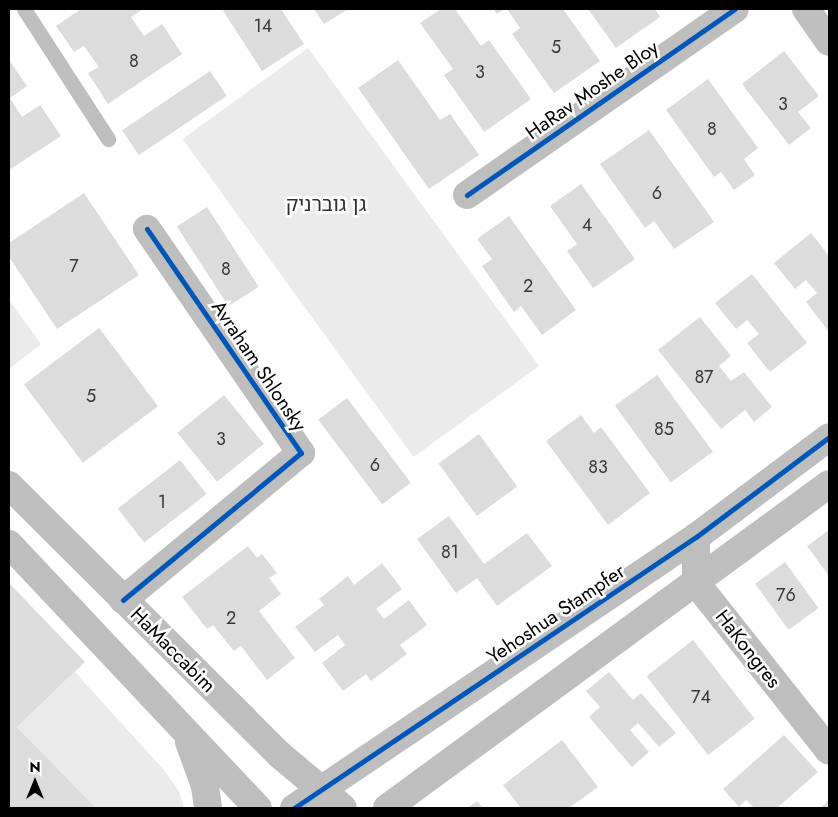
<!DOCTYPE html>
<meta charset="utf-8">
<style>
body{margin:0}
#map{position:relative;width:838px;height:817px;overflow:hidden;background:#fff;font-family:Jost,"Noto Sans Hebrew",sans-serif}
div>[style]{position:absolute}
.green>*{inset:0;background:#eaeaea;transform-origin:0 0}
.building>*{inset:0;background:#dcdcdc;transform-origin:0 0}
.service>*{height:15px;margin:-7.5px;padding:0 7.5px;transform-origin:7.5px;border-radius:7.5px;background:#bebebe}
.minor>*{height:28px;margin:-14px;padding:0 14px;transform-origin:14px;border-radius:14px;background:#bebebe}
.tertiary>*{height:28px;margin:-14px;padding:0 14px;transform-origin:14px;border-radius:14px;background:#bebebe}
.cycleway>*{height:5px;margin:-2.5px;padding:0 2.5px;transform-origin:2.5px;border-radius:2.5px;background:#0057b8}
span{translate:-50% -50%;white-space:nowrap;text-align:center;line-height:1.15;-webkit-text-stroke:5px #fff;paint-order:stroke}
.number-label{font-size:18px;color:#373737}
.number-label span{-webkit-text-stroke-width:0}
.street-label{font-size:20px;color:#000}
.park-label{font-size:20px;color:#2f2f2f}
.frame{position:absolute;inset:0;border:10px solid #000;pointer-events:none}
.north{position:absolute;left:10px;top:757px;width:50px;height:50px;-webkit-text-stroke:4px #fff;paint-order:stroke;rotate:0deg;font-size:14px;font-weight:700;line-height:20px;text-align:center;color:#000}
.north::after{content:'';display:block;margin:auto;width:18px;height:22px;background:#000;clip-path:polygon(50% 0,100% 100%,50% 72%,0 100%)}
</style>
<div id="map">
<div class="green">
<i style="left:308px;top:48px;width:393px;height:155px;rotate:54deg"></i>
<i style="clip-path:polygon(9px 300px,41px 344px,9px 369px)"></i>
<i style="clip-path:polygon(75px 672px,163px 769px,179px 791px,184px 808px,96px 808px,17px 727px)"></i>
</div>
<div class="building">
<i style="clip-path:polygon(81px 9px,143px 9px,131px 17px,144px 36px,162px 24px,182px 54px,108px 104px,88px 73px,99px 67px,84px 46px,74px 52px,56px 26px)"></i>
<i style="clip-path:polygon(222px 9px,281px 9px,304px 44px,262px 71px)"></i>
<i style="clip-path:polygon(314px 9px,348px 9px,324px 24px)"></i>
<i style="clip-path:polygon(441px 9px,455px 9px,481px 46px,489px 40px,531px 99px,484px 132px,444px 75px,453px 69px,420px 23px)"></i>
<i style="clip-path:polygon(493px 9px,504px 9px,497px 14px)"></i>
<i style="clip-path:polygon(507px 9px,563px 9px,600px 61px,554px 93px,512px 34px,520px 28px)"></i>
<i style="clip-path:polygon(588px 9px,655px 9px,660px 17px,616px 48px)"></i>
<i style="clip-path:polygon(784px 51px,819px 96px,798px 112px,811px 128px,789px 145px,742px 84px)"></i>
<i style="clip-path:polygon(9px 60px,27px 86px,10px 98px,22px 117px,40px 105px,61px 136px,9px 170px)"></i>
<i style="clip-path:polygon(398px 60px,440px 120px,450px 114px,479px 155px,429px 189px,358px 88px)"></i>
<i style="left:210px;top:71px;width:30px;height:106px;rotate:56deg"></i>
<i style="clip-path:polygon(708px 79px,758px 148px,744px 159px,755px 175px,734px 190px,721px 172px,714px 177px,666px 110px)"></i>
<i style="clip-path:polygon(649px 130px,714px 222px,674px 249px,654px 221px,645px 228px,600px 164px)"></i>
<i style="clip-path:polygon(581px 184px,635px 259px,593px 288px,567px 251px,577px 244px,550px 206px)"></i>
<i style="clip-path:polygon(84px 193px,139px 275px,57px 329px,9px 257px,9px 243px)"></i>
<i style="left:207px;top:207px;width:95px;height:36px;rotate:57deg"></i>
<i style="clip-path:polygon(509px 216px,576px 310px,542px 335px,521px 306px,514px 312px,482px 266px,492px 259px,477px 239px)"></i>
<i style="clip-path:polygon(811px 233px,829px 256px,829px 332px,806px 302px,817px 293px,806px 280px,795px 289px,774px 263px)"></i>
<i style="clip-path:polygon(752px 274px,807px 343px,770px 372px,747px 343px,759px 334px,747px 320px,736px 329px,715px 303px)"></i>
<i style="clip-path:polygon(700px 317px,731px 356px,719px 366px,731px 381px,744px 372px,772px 407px,754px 422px,745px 410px,721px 429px,658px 350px)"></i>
<i style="left:99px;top:328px;width:98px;height:94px;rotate:53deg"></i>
<i style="left:657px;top:375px;width:95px;height:52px;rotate:54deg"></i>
<i style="left:224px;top:395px;width:63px;height:60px;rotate:51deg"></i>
<i style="left:347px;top:398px;width:106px;height:36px;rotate:53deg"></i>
<i style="clip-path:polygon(581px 415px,594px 433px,601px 427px,650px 493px,608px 525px,546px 441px)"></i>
<i style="left:479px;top:434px;width:65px;height:50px;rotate:54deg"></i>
<i style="left:180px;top:460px;width:43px;height:79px;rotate:52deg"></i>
<i style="clip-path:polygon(449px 516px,484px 564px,527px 533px,552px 566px,497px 606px,477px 578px,456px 593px,417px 539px)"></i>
<i style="clip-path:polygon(829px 530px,829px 576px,807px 546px)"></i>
<i style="clip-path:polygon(248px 546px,257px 558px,262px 554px,277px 573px,269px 578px,281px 594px,259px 611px,295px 658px,267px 680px,241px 646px,234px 651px,213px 625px,207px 629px,182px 597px)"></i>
<i style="left:785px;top:562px;width:57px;height:37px;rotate:54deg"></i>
<i style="clip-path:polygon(382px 563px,402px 589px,376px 609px,384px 619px,409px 600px,427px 625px,400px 645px,407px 654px,371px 681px,366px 674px,343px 691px,322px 663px,345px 645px,338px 635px,315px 652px,295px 627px,324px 605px,319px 599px,348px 576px,354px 585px)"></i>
<i style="clip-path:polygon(9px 583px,85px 662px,17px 727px,96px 808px,9px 808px)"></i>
<i style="left:693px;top:640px;width:100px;height:59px;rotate:52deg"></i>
<i style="clip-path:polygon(609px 672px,633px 700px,641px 693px,676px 733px,659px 747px,638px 723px,630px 730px,649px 752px,632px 767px,589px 717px,600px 707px,586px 691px)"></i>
<i style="clip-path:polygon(784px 735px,818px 772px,777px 808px,754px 808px,746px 800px,739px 807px,723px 789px)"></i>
<i style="clip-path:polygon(562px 740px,598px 787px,569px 808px,521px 808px,503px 785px)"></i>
<i style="clip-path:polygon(829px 800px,829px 808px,820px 808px)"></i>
<i style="clip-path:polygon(477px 801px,483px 808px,467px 808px)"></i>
</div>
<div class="service">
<i style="left:24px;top:9px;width:155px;rotate:57.1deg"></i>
</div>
<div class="minor">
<i style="left:806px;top:9px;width:40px;rotate:55.1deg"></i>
<i style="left:467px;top:195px;width:326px;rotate:-34.8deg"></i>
<i style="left:696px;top:537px;width:46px;rotate:90deg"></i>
<i style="left:696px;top:583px;width:214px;rotate:51.6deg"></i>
<i style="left:123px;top:600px;width:231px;rotate:-39.6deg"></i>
<i style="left:301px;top:453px;width:272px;rotate:-124.5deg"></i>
</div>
<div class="tertiary">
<i style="left:9px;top:485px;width:383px;rotate:44.9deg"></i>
<i style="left:280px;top:755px;width:82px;rotate:40.1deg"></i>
<i style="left:9px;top:544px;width:363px;rotate:46.7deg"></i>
<i style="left:189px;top:742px;width:47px;rotate:70deg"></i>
<i style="left:205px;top:786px;width:22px;rotate:82deg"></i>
<i style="left:294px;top:808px;width:485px;rotate:-34deg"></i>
<i style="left:696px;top:537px;width:166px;rotate:-36.9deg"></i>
<i style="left:387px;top:808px;width:548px;rotate:-36.24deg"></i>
</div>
<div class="cycleway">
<i style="left:467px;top:195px;width:326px;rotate:-34.8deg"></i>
<i style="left:123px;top:600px;width:231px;rotate:-39.6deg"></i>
<i style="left:301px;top:453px;width:272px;rotate:-124.5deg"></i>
<i style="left:294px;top:808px;width:485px;rotate:-34deg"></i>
<i style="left:696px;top:537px;width:166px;rotate:-36.9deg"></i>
</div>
<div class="number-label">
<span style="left:263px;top:26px">14</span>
<span style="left:556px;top:47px">5</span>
<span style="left:134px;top:61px">8</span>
<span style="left:480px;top:72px">3</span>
<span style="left:783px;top:104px">3</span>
<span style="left:712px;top:129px">8</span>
<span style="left:657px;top:193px">6</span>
<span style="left:587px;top:225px">4</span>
<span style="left:74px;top:266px">7</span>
<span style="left:226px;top:269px">8</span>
<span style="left:528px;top:286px">2</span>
<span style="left:704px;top:377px">87</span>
<span style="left:91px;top:396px">5</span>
<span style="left:664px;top:429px">85</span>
<span style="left:221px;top:439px">3</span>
<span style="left:375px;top:465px">6</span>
<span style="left:598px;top:467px">83</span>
<span style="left:162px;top:502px">1</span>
<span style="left:450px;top:552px">81</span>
<span style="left:786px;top:595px">76</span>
<span style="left:231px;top:618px">2</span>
<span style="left:701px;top:697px">74</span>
</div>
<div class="street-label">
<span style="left:592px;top:90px;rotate:-35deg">HaRav Moshe Bloy</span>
<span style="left:259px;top:366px;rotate:56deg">Avraham Shlonsky</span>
<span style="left:556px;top:614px;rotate:-34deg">Yehoshua Stampfer</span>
<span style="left:748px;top:649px;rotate:52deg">HaKongres</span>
<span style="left:173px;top:650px;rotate:45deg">HaMaccabim</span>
</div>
<div class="park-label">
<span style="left:326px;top:204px">גן גוברניק</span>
</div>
<div class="frame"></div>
<div class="north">N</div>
</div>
